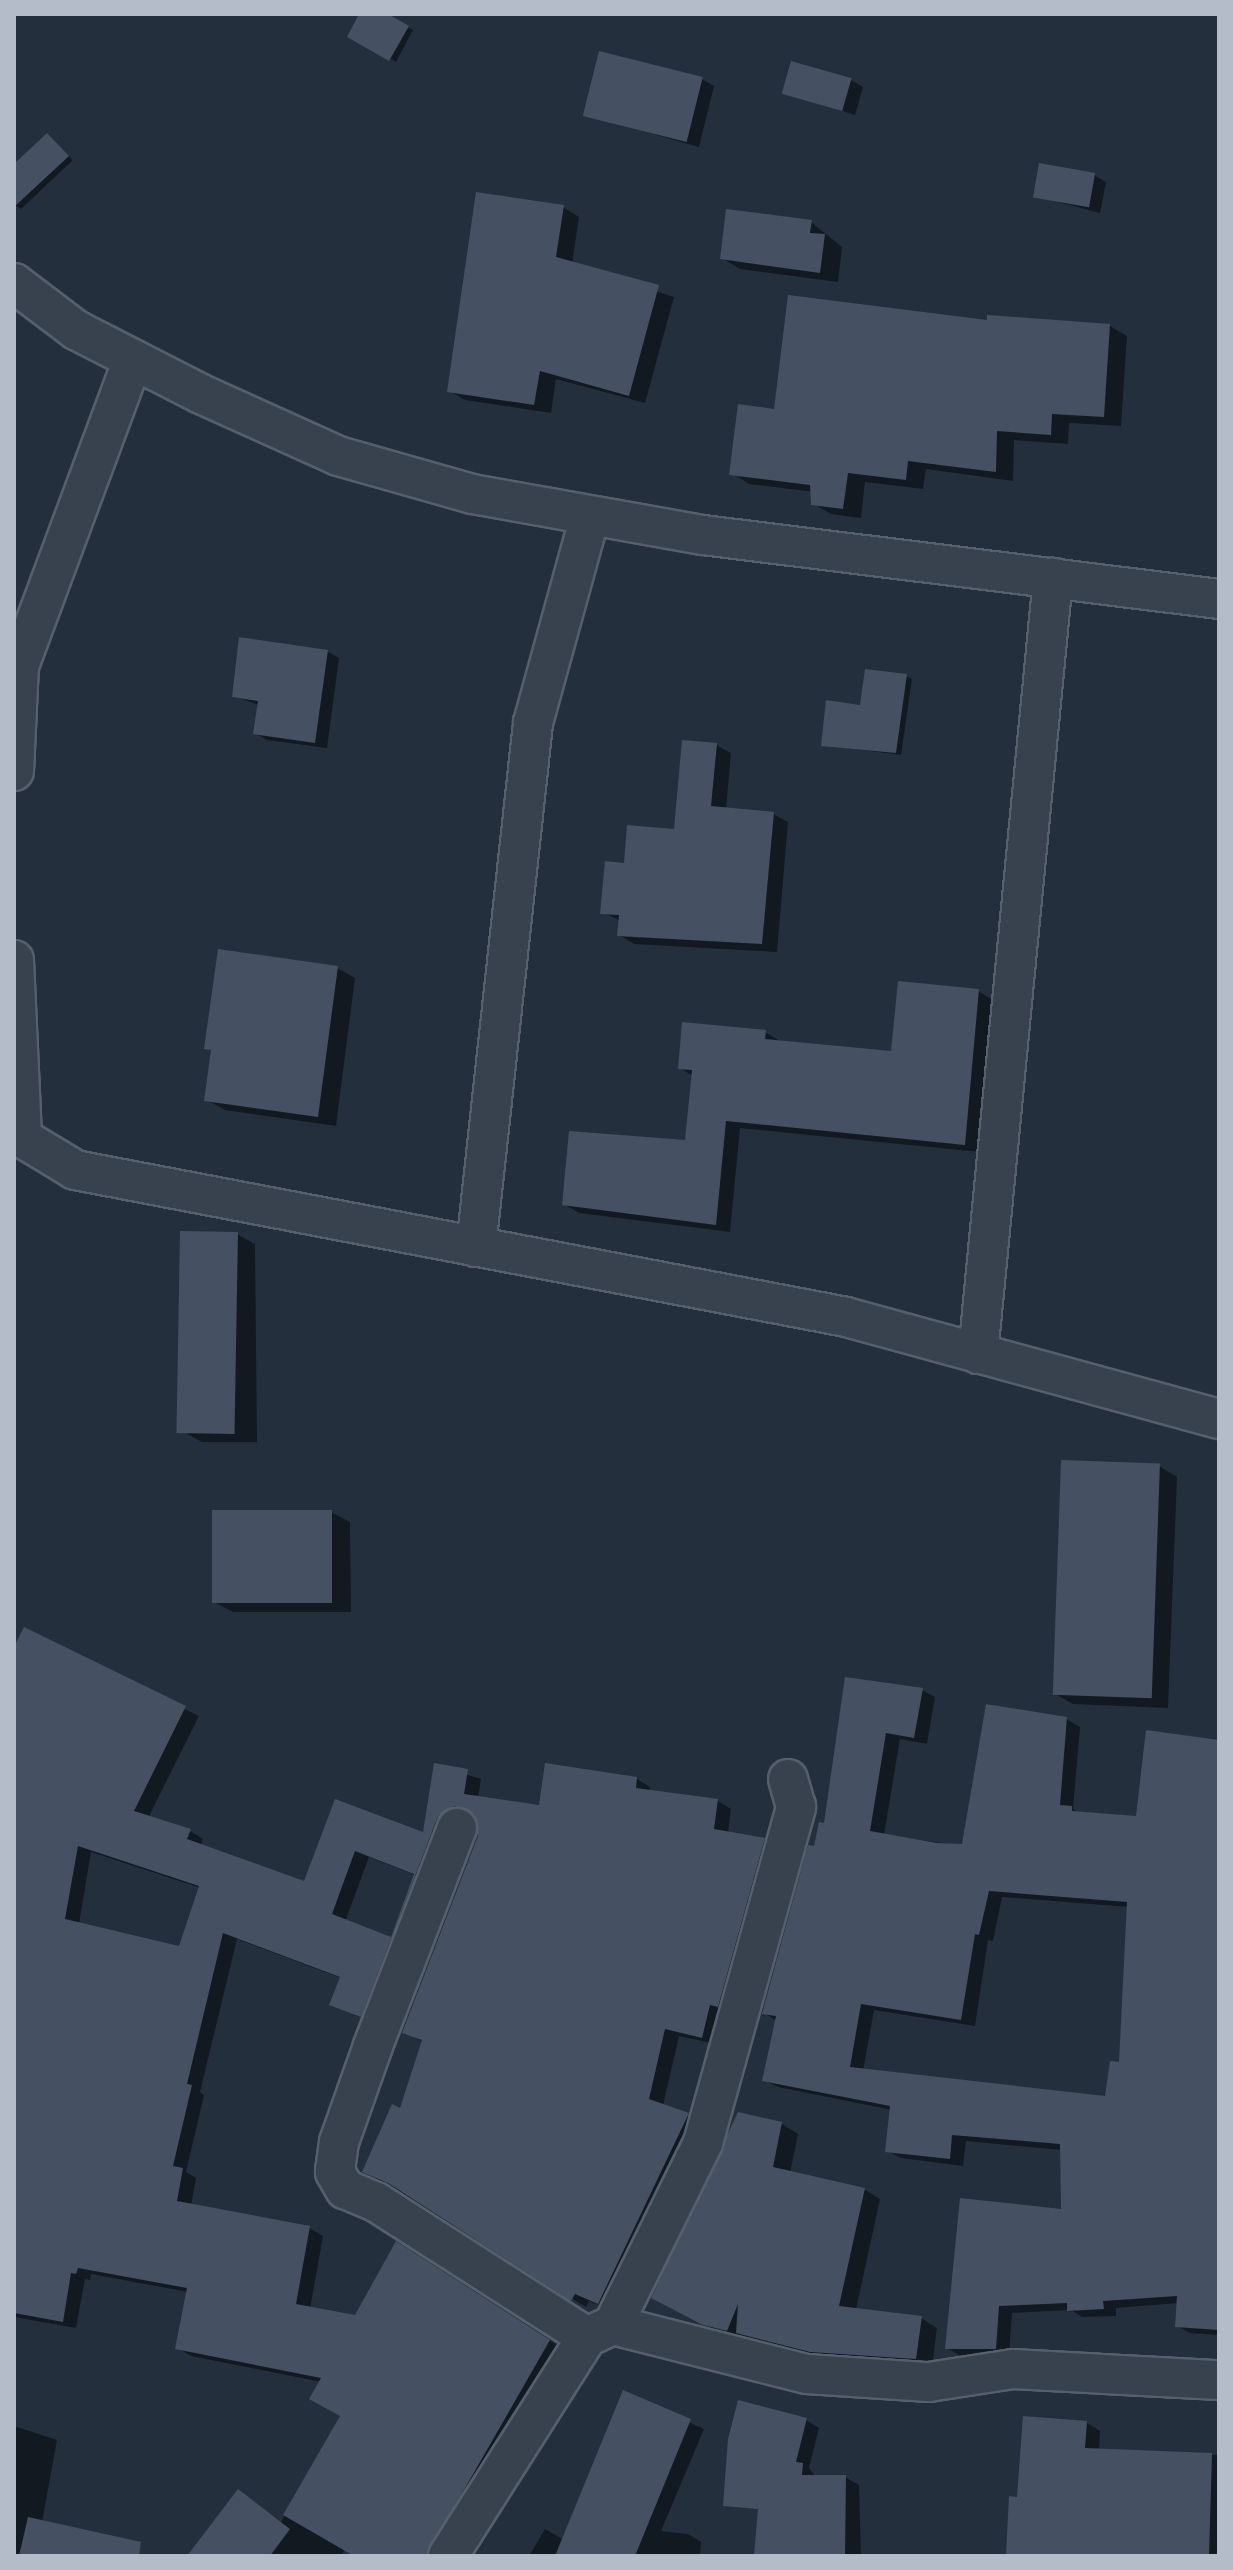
<!DOCTYPE html>
<style>
body{margin:0}
#map{position:relative;width:1233px;height:2570px;overflow:hidden;background:#242f3e;font-family:"Source Sans 3",sans-serif}
div>[style]{position:absolute}
.shadow>*{inset:0;background:#0007}
.building>*{inset:0;background:#455162;transform-origin:0 0}
.roads{filter:drop-shadow(2px 0 #565f6c) drop-shadow(-2px 0 #565f6c) drop-shadow(0 2px #565f6c) drop-shadow(0 -2px #565f6c)}
.street>*{height:38px;margin:-19px;padding:0 19px;transform-origin:19px;border-radius:19px;background:#38414e}
span{translate:-50% -50%;white-space:nowrap;text-align:center;line-height:1.15;-webkit-text-stroke:6px #1d2633;paint-order:stroke}
.frame{position:absolute;inset:0;border:16px solid #b4bcc9;pointer-events:none}
</style>
<div id="map">
<div class="shadow">
<i style="clip-path:polygon(362px 14px,383px 14px,413px 30px,396px 62px,350px 36px)"></i>
<i style="clip-path:polygon(702px 79px,714px 86px,699px 147px,586px 115px)"></i>
<i style="clip-path:polygon(851px 80px,863px 87px,855px 115px,785px 93px)"></i>
<i style="clip-path:polygon(47px 135px,73px 160px,21px 209px,14px 204px,14px 167px)"></i>
<i style="clip-path:polygon(1094px 175px,1106px 182px,1100px 213px,1035px 196px)"></i>
<i style="clip-path:polygon(563px 207px,579px 217px,572px 264px,674px 297px,645px 403px,556px 379px,551px 413px,465px 400px,449px 391px)"></i>
<i style="clip-path:polygon(811px 222px,842px 247px,838px 282px,740px 269px,722px 258px)"></i>
<i style="clip-path:polygon(989px 322px,1110px 326px,1127px 336px,1121px 426px,1069px 423px,1068px 444px,1014px 440px,1013px 481px,926px 469px,923px 489px,865px 482px,861px 518px,831px 514px,814px 504px,815px 492px,749px 484px,732px 473px,776px 411px)"></i>
<i style="clip-path:polygon(327px 651px,339px 658px,327px 748px,267px 740px,255px 733px,259px 705px,234px 696px)"></i>
<i style="clip-path:polygon(906px 676px,912px 679px,901px 755px,823px 745px)"></i>
<i style="clip-path:polygon(716px 745px,731px 753px,726px 809px,773px 814px,788px 822px,777px 952px,634px 944px,619px 935px,621px 921px,602px 912px,626px 865px,676px 831px)"></i>
<i style="clip-path:polygon(337px 968px,355px 978px,336px 1126px,225px 1110px,207px 1100px,213px 1052px,207px 1048px)"></i>
<i style="clip-path:polygon(978px 991px,993px 1000px,979px 1152px,740px 1128px,730px 1232px,579px 1213px,564px 1204px,687px 1142px,693px 1076px,680px 1068px,765px 1032px,780px 1041px,892px 1054px)"></i>
<i style="clip-path:polygon(237px 1234px,255px 1244px,257px 1442px,202px 1442px,184px 1432px)"></i>
<i style="clip-path:polygon(1159px 1466px,1177px 1477px,1168px 1708px,1073px 1704px,1055px 1694px)"></i>
<i style="clip-path:polygon(331px 1512px,350px 1522px,351px 1612px,233px 1612px,214px 1602px)"></i>
<i style="clip-path:polygon(evenodd,24px 1630px,199px 1716px,148px 1818px,190px 1831px,203px 1839px,201px 1846px,305px 1883px,336px 1802px,424px 1834px,436px 1765px,481px 1779px,478px 1798px,541px 1808px,637px 1779px,650px 1787px,650px 1792px,718px 1801px,731px 1809px,728px 1833px,778px 1847px,716px 2044px,679px 2036px,663px 2106px,701px 2122px,613px 2311px,589px 2301px,586px 2307px,364px 2171px,401px 2110px,424px 2042px,404px 2032px,480px 1836px,476px 1815px,469px 1813px,450px 1827px,375px 2023px,332px 2004px,341px 1978px,237px 1939px,200px 2092px,204px 2095px,186px 2172px,196px 2178px,191px 2206px,309px 2228px,323px 2236px,310px 2309px,356px 2318px,410px 2251px,563px 2349px,442px 2556px,425px 2556px,371px 2502px,341px 2556px,216px 2556px,252px 2500px,281px 2522px,342px 2415px,321px 2382px,191px 2356px,178px 2348px,188px 2292px,91px 2274px,90px 2280px,85px 2279px,76px 2328px,14px 2317px,14px 1652px,24px 1630px,461px 1799px,464px 1802px,440px 1819px,440px 1814px,461px 1799px,24px 1630px,91px 1852px,201px 1888px,180px 1948px,79px 1924px,91px 1852px,24px 1630px,369px 1857px,416px 1875px,392px 1940px,345px 1922px,369px 1857px)"></i>
<i style="clip-path:polygon(evenodd,846px 1679px,922px 1690px,935px 1697px,927px 1744px,900px 1739px,884px 1835px,964px 1846px,1066px 1719px,1080px 1727px,1073px 1809px,1081px 1814px,1137px 1818px,1219px 1742px,1219px 2335px,1190px 2333px,1177px 2326px,1179px 2303px,1116px 2308px,1116px 2316px,1082px 2317px,1071px 2310px,1012px 2313px,1009px 2356px,961px 2356px,947px 2348px,1063px 2211px,1062px 2150px,966px 2141px,963px 2166px,901px 2158px,888px 2151px,892px 2110px,778px 2087px,764px 2080px,777px 2021px,764px 2013px,825px 1825px,846px 1679px,1002px 1897px,1129px 1907px,1121px 2064px,1107px 2098px,863px 2071px,874px 2010px,975px 2026px,988px 1940px,993px 1941px,1002px 1897px)"></i>
<i style="clip-path:polygon(782px 2124px,798px 2134px,790px 2173px,864px 2189px,880px 2199px,856px 2310px,921px 2318px,937px 2328px,932px 2367px,829px 2361px,721px 2333px,670px 2307px)"></i>
<i style="clip-path:polygon(624px 2393px,704px 2429px,661px 2531px,688px 2534px,701px 2542px,700px 2556px,529px 2556px,545px 2529px,564px 2540px)"></i>
<i style="clip-path:polygon(806px 2420px,819px 2428px,809px 2468px,816px 2477px,845px 2477px,859px 2485px,861px 2556px,757px 2556px)"></i>
<i style="clip-path:polygon(1087px 2423px,1100px 2431px,1099px 2450px,1219px 2455px,1219px 2556px,1008px 2556px,1019px 2499px)"></i>
<i style="clip-path:polygon(14px 2426px,57px 2440px,42px 2522px,130px 2556px,14px 2556px)"></i>
</div>
<div class="building">
<i style="clip-path:polygon(359px 14px,388px 14px,409px 26px,389px 61px,347px 37px)"></i>
<i style="left:599px;top:51px;width:107px;height:67px;rotate:14deg"></i>
<i style="left:791px;top:61px;width:63px;height:34px;rotate:16deg"></i>
<i style="clip-path:polygon(47px 133px,69px 156px,14px 207px,14px 164px)"></i>
<i style="left:1039px;top:163px;width:57px;height:35px;rotate:10deg"></i>
<i style="clip-path:polygon(476px 192px,564px 205px,556px 257px,659px 285px,629px 396px,540px 371px,534px 405px,447px 392px)"></i>
<i style="clip-path:polygon(726px 209px,812px 220px,810px 233px,825px 234px,820px 273px,720px 259px)"></i>
<i style="clip-path:polygon(788px 295px,987px 320px,987px 315px,1110px 324px,1104px 417px,1052px 414px,1051px 435px,997px 431px,996px 472px,908px 461px,906px 480px,848px 473px,843px 509px,811px 505px,810px 485px,729px 475px,738px 404px,774px 409px)"></i>
<i style="clip-path:polygon(239px 637px,328px 650px,315px 743px,253px 734px,258px 701px,232px 697px)"></i>
<i style="clip-path:polygon(865px 669px,907px 674px,896px 753px,821px 746px,826px 700px,860px 705px)"></i>
<i style="clip-path:polygon(682px 740px,717px 743px,711px 806px,774px 812px,762px 944px,617px 936px,619px 915px,600px 914px,605px 861px,624px 863px,627px 825px,674px 829px)"></i>
<i style="clip-path:polygon(218px 949px,338px 966px,318px 1117px,204px 1101px,211px 1050px,204px 1049px)"></i>
<i style="clip-path:polygon(898px 981px,979px 989px,965px 1145px,726px 1121px,716px 1225px,562px 1205px,569px 1131px,685px 1140px,692px 1070px,678px 1069px,682px 1022px,766px 1030px,765px 1039px,891px 1051px)"></i>
<i style="left:180px;top:1231px;width:58px;height:202px;rotate:1deg"></i>
<i style="left:1061px;top:1460px;width:99px;height:235px;rotate:2deg"></i>
<i style="left:212px;top:1510px;width:120px;height:93px"></i>
<i style="clip-path:polygon(evenodd,24px 1627px,186px 1706px,134px 1811px,191px 1829px,187px 1839px,304px 1881px,335px 1799px,423px 1832px,434px 1763px,468px 1769px,464px 1794px,539px 1805px,545px 1763px,637px 1777px,636px 1788px,718px 1799px,714px 1829px,765px 1838px,718px 2007px,710px 2005px,702px 2038px,665px 2029px,649px 2099px,689px 2113px,598px 2304px,575px 2294px,571px 2301px,388px 2183px,362px 2172px,392px 2104px,400px 2108px,422px 2040px,402px 2033px,478px 1836px,474px 1814px,454px 1806px,437px 1819px,361px 2017px,329px 2005px,340px 1977px,223px 1933px,187px 2084px,192px 2085px,173px 2166px,183px 2168px,177px 2201px,310px 2226px,296px 2304px,355px 2315px,396px 2241px,550px 2340px,426px 2556px,354px 2556px,283px 2515px,340px 2416px,309px 2399px,321px 2378px,175px 2349px,187px 2288px,78px 2268px,76px 2274px,71px 2273px,63px 2322px,14px 2313px,14px 1647px,24px 1627px,78px 1846px,199px 1886px,179px 1946px,65px 1919px,78px 1846px,24px 1627px,355px 1851px,414px 1874px,391px 1937px,332px 1914px,355px 1851px)"></i>
<i style="clip-path:polygon(evenodd,845px 1677px,923px 1688px,914px 1738px,886px 1733px,870px 1831px,937px 1843px,962px 1844px,986px 1704px,1067px 1717px,1060px 1805px,1072px 1806px,1072px 1811px,1136px 1816px,1146px 1730px,1219px 1740px,1219px 2330px,1175px 2327px,1177px 2296px,1103px 2301px,1104px 2309px,1067px 2311px,1067px 2303px,999px 2306px,996px 2349px,945px 2349px,960px 2198px,1061px 2209px,1060px 2144px,952px 2135px,950px 2159px,885px 2152px,890px 2106px,762px 2081px,776px 2016px,762px 2014px,808px 1845px,814px 1846px,819px 1822px,824px 1823px,845px 1677px,989px 1891px,1127px 1902px,1119px 2062px,1110px 2061px,1105px 2096px,850px 2067px,861px 2004px,961px 2020px,975px 1934px,979px 1935px,989px 1891px)"></i>
<i style="clip-path:polygon(738px 2112px,782px 2122px,773px 2167px,865px 2188px,839px 2306px,922px 2316px,916px 2359px,810px 2352px,736px 2333px,738px 2304px,727px 2331px,703px 2325px,651px 2298px)"></i>
<i style="clip-path:polygon(623px 2390px,691px 2419px,635px 2556px,555px 2556px)"></i>
<i style="clip-path:polygon(738px 2400px,807px 2418px,796px 2462px,803px 2463px,802px 2475px,846px 2475px,845px 2556px,754px 2556px,758px 2509px,723px 2506px,728px 2439px)"></i>
<i style="clip-path:polygon(1023px 2416px,1087px 2421px,1085px 2448px,1212px 2453px,1209px 2556px,1006px 2556px,1009px 2496px,1017px 2497px)"></i>
<i style="clip-path:polygon(238px 2489px,290px 2529px,270px 2556px,187px 2556px)"></i>
<i style="clip-path:polygon(28px 2517px,141px 2542px,139px 2556px,19px 2556px)"></i>
</div>
<div class="roads">
<div class="street">
<i style="left:14px;top:283px;width:78px;rotate:37.2deg"></i>
<i style="left:76px;top:330px;width:140px;rotate:27.1deg"></i>
<i style="left:201px;top:394px;width:150px;rotate:24.3deg"></i>
<i style="left:338px;top:456px;width:139px;rotate:15.8deg"></i>
<i style="left:472px;top:494px;width:235px;rotate:10.1deg"></i>
<i style="left:703px;top:535px;width:520px;rotate:7.07deg"></i>
<i style="left:14px;top:771px;width:105px;rotate:-87.3deg"></i>
<i style="left:19px;top:666px;width:327px;rotate:-69.6deg"></i>
<i style="left:14px;top:960px;width:178px;rotate:87.4deg"></i>
<i style="left:14px;top:1133px;width:71px;rotate:31.2deg"></i>
<i style="left:75px;top:1170px;width:785px;rotate:10.79deg"></i>
<i style="left:846px;top:1317px;width:387px;rotate:15.3deg"></i>
<i style="left:476px;top:1247px;width:527px;rotate:-83.79deg"></i>
<i style="left:533px;top:723px;width:215px;rotate:-74.6deg"></i>
<i style="left:978px;top:1354px;width:780px;rotate:-84.48deg"></i>
<i style="left:457px;top:1828px;width:234px;rotate:111.1deg"></i>
<i style="left:373px;top:2046px;width:102px;rotate:109.5deg"></i>
<i style="left:339px;top:2142px;width:30px;rotate:98deg"></i>
<i style="left:335px;top:2172px;width:20px;rotate:60deg"></i>
<i style="left:345px;top:2189px;width:34px;rotate:23deg"></i>
<i style="left:376px;top:2202px;width:250px;rotate:32.6deg"></i>
<i style="left:613px;top:2325px;width:200px;rotate:14.2deg"></i>
<i style="left:807px;top:2374px;width:122px;rotate:3.8deg"></i>
<i style="left:929px;top:2382px;width:85px;rotate:-8.8deg"></i>
<i style="left:1013px;top:2369px;width:206px;rotate:3.1deg"></i>
<i style="left:448px;top:2556px;width:259px;rotate:-57.6deg"></i>
<i style="left:587px;top:2337px;width:29px;rotate:-25deg"></i>
<i style="left:613px;top:2325px;width:203px;rotate:-63.7deg"></i>
<i style="left:703px;top:2143px;width:349px;rotate:-74.5deg"></i>
<i style="left:796px;top:1807px;width:29px;rotate:-106deg"></i>
</div>
</div>
<div class="frame"></div>
</div>
